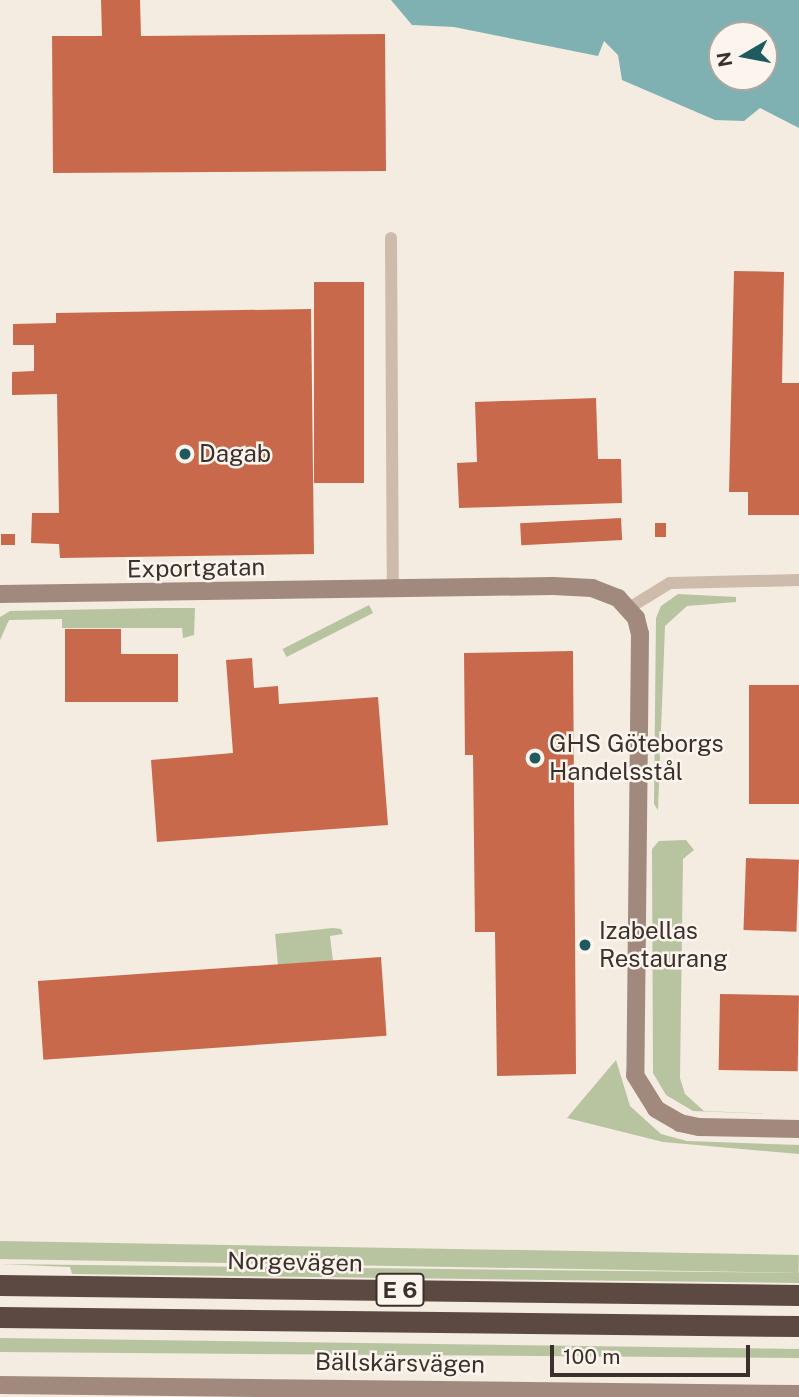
<!DOCTYPE html>
<meta charset="utf-8">
<style>
body{margin:0}
#map{position:relative;width:799px;height:1397px;overflow:hidden;background:#f4ebe1;font-family:"Public Sans",sans-serif}
div>[style]{position:absolute}
.green>*{inset:0;background:#b8c4a0;transform-origin:0 0}
.water>*{inset:0;background:#7fb0b2}
.building>*{inset:0;background:#c8694b;transform-origin:0 0}
.street>*{height:12px;margin:-6px;padding:0 6px;transform-origin:6px;border-radius:6px;background:#cdbbac}
.secondary>*{height:18px;margin:-9px;padding:0 9px;transform-origin:9px;border-radius:9px;background:#a18a7d}
.highway>*{height:21px;margin:-10.5px;padding:0 10.5px;transform-origin:10.5px;border-radius:10.5px;background:#5c4a42}
.dots>*{width:19px;height:19px;translate:-50% -50%;box-sizing:border-box;border:4px solid #fbf5ee;border-radius:50%}
span{translate:-50% -50%;white-space:nowrap;text-align:center;line-height:1.15;-webkit-text-stroke:5px #fbf5ee;paint-order:stroke}
.shield-label span{padding:2px 5px;background:#fbf5ee;border:2px solid;border-radius:5px;-webkit-text-stroke-width:0}
.shield-label{font-size:23px;color:#3b302b;font-weight:700}
.poi-label{font-size:24px;color:#3b302b}
.left{translate:0 -50%;text-align:left}
.street-label{font-size:24px;color:#3b302b}
.north{position:absolute;left:708px;top:21px;width:70px;height:70px;box-sizing:border-box;background:#fbf5ee;border:2px solid #aea6a0;border-radius:50%;rotate:260deg;font-size:19px;font-weight:700;line-height:28px;text-align:center;color:#3b302b}
.north::after{content:'';display:block;margin:auto;width:24px;height:32px;background:#1f5a5e;clip-path:polygon(50% 0,100% 100%,50% 72%,0 100%)}
.scale{position:absolute;left:550px;top:1345px;width:200px;height:32px;box-sizing:border-box;border:4px solid #3b302b;border-top:0;padding-left:9px;font-size:21px;line-height:24px;white-space:nowrap;color:#3b302b;-webkit-text-stroke:5px #fbf5ee;paint-order:stroke}
</style>
<div id="map">
<div class="green">
<i style="clip-path:polygon(678px 594px,736px 597px,736px 602px,687px 606px,665px 626px,658px 810px,654px 804px,656px 618px,661px 606px)"></i>
<i style="left:369px;top:605px;width:9px;height:97px;rotate:63deg"></i>
<i style="clip-path:polygon(159px 608px,195px 608px,194px 635px,183px 638px,182px 628px,62px 628px,62px 619px,9px 620px,0 640px,0 617px,10px 611px)"></i>
<i style="clip-path:polygon(686px 840px,694px 850px,683px 859px,680px 1078px,685px 1094px,704px 1111px,799px 1115px,693px 1111px,666px 1095px,653px 1073px,652px 849px,659px 841px)"></i>
<i style="clip-path:polygon(333px 928px,341px 929px,343px 934px,330px 936px,333px 961px,278px 965px,275px 934px)"></i>
<i style="clip-path:polygon(616px 1060px,630px 1106px,661px 1134px,687px 1141px,799px 1145px,799px 1154px,663px 1142px,567px 1118px)"></i>
<i style="left:0;top:1241px;width:799px;height:18px;rotate:1deg"></i>
<i style="clip-path:polygon(0 1264px,799px 1273px,799px 1283px,72px 1274px,70px 1267px)"></i>
<i style="clip-path:polygon(0 1338px,799px 1349px,799px 1358px,0 1352px)"></i>
</div>
<div class="water">
<i style="clip-path:polygon(evenodd,391px 0,799px 0,799px 128px,760px 108px,744px 121px,715px 120px,622px 80px,618px 55px,604px 41px,598px 56px,454px 27px,412px 25px,391px 0,722px 35px,764px 35px,764px 77px,722px 77px,722px 35px)"></i>
</div>
<div class="building">
<i style="clip-path:polygon(101px 0,140px 0,141px 36px,385px 34px,386px 171px,53px 173px,52px 36px,102px 36px)"></i>
<i style="clip-path:polygon(734px 271px,784px 272px,782px 383px,799px 383px,799px 515px,748px 515px,748px 492px,729px 492px)"></i>
<i style="left:314px;top:282px;width:50px;height:201px"></i>
<i style="clip-path:polygon(311px 309px,314px 554px,60px 558px,59px 544px,31px 543px,32px 513px,59px 513px,57px 394px,12px 395px,12px 372px,34px 371px,34px 345px,13px 345px,13px 324px,56px 323px,56px 313px)"></i>
<i style="clip-path:polygon(596px 398px,598px 459px,621px 459px,622px 503px,459px 508px,457px 463px,477px 462px,475px 402px)"></i>
<i style="left:621px;top:518px;width:22px;height:101px;rotate:87deg"></i>
<i style="left:655px;top:523px;width:11px;height:14px"></i>
<i style="left:1px;top:534px;width:14px;height:11px"></i>
<i style="clip-path:polygon(65px 629px,121px 629px,121px 654px,178px 654px,178px 702px,65px 702px)"></i>
<i style="clip-path:polygon(573px 651px,576px 1074px,497px 1076px,495px 932px,475px 932px,473px 755px,465px 755px,464px 653px)"></i>
<i style="clip-path:polygon(252px 658px,254px 688px,278px 686px,279px 704px,378px 697px,388px 825px,157px 842px,151px 760px,233px 753px,226px 660px)"></i>
<i style="left:749px;top:685px;width:50px;height:119px"></i>
<i style="left:746px;top:858px;width:53px;height:72px;rotate:2deg"></i>
<i style="left:381px;top:957px;width:79px;height:344px;rotate:86deg"></i>
<i style="left:720px;top:994px;width:79px;height:76px;rotate:1deg"></i>
</div>
<div class="street">
<i style="left:391px;top:238px;width:351px;rotate:89.7deg"></i>
<i style="left:629px;top:608px;width:48px;rotate:-31.4deg"></i>
<i style="left:670px;top:583px;width:129px;rotate:-1.3deg"></i>
</div>
<div class="secondary">
<i style="left:0;top:594px;width:553px;rotate:-0.83deg"></i>
<i style="left:553px;top:586px;width:39px;rotate:3deg"></i>
<i style="left:592px;top:588px;width:28px;rotate:21deg"></i>
<i style="left:618px;top:598px;width:27px;rotate:48deg"></i>
<i style="left:636px;top:618px;width:16px;rotate:76deg"></i>
<i style="left:640px;top:634px;width:441px;rotate:90.6deg"></i>
<i style="left:635px;top:1075px;width:40px;rotate:58deg"></i>
<i style="left:656px;top:1109px;width:28px;rotate:30deg"></i>
<i style="left:680px;top:1123px;width:19px;rotate:12deg"></i>
<i style="left:699px;top:1127px;width:100px;rotate:1.1deg"></i>
<i style="left:0;top:1385px;width:799px;rotate:0.65deg"></i>
</div>
<div class="highway">
<i style="left:0;top:1285px;width:799px;rotate:0.72deg"></i>
<i style="left:0;top:1317px;width:799px;rotate:0.65deg"></i>
</div>
<div class="dots">
<i style="left:185px;top:454px;background:#1f5a5e"></i>
<i style="left:535px;top:758px;background:#1f5a5e"></i>
<i style="left:585px;top:945px;background:#1f5a5e"></i>
</div>
<div class="shield-label">
<span style="left:400px;top:1290px">E 6</span>
</div>
<div class="poi-label">
<span class="left" style="left:199px;top:454px">Dagab</span>
<span class="left" style="left:549px;top:758px">GHS Göteborgs<br>Handelsstål</span>
<span class="left" style="left:599px;top:945px">Izabellas<br>Restaurang</span>
</div>
<div class="street-label">
<span style="left:196px;top:568px;rotate:-1deg">Exportgatan</span>
<span style="left:295px;top:1262px;rotate:1deg">Norgevägen</span>
<span style="left:400px;top:1363px;rotate:1deg">Bällskärsvägen</span>
</div>
<div class="north">N</div>
<div class="scale">100 m</div>
</div>
